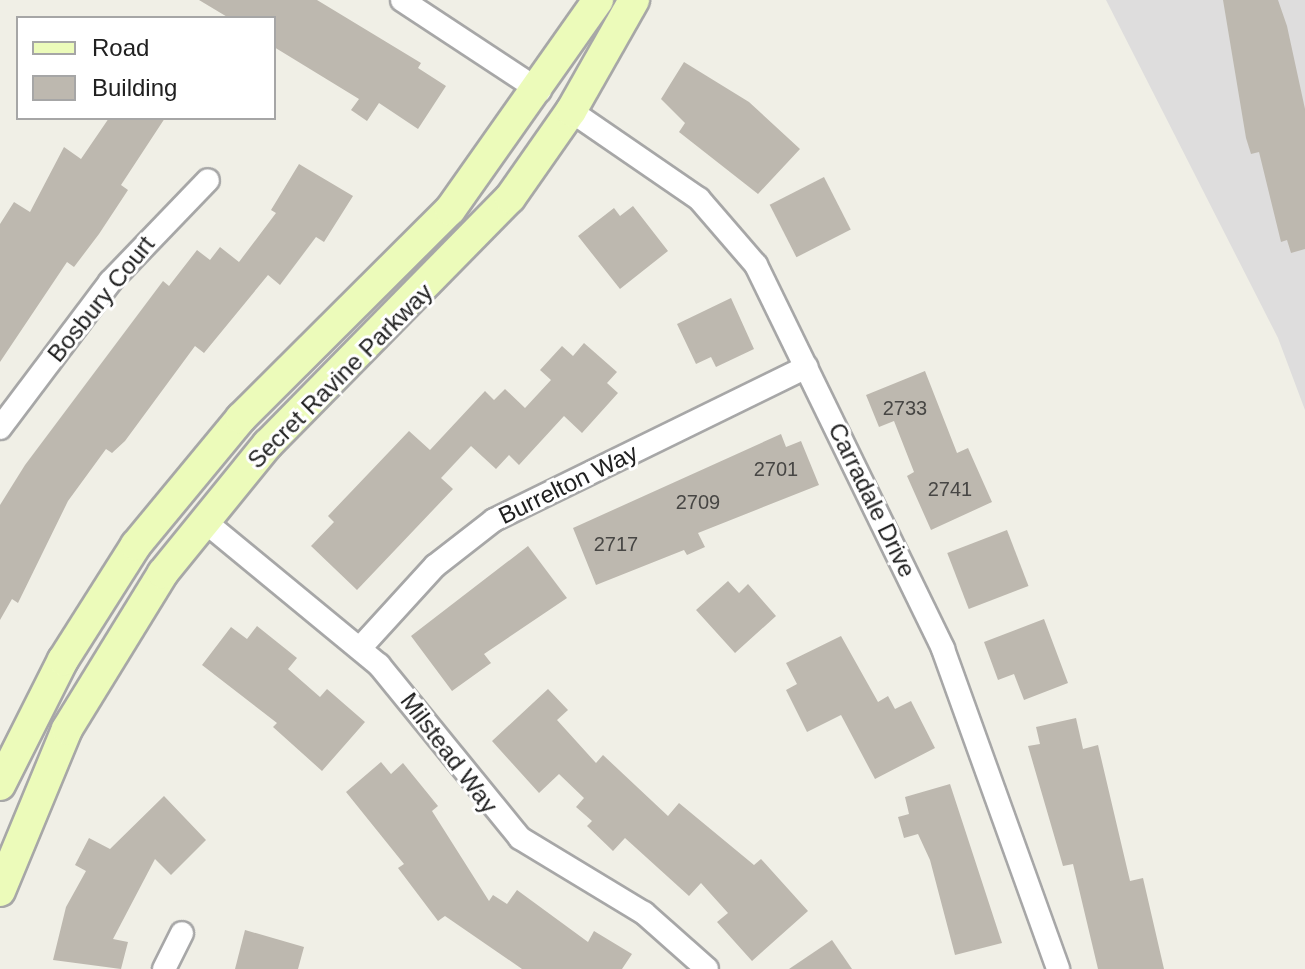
<!DOCTYPE html>
<style>
body{margin:0}
#map{position:relative;width:1305px;height:969px;overflow:hidden;background:#f0efe6;font-family:Arial,sans-serif}
div>[style]{position:absolute}
.residential>*{inset:0;background:#dedddd}
.building>*{inset:0;background:#bdb8af;transform-origin:0 0}
.roads{filter:drop-shadow(2px 0 #a7a7a7) drop-shadow(-2px 0 #a7a7a7) drop-shadow(0 2px #a7a7a7) drop-shadow(0 -2px #a7a7a7)}
.street>*{height:22px;margin:-11px;padding:0 11px;transform-origin:11px;border-radius:11px;background:#fff}
.secondary>*{height:30px;margin:-15px;padding:0 15px;transform-origin:15px;border-radius:15px;background:#ecfbba}
span{translate:-50% -50%;white-space:nowrap;text-align:center;line-height:1.15;-webkit-text-stroke:6px #fff;paint-order:stroke}
.number-label{font-size:20px;color:#474644}
.number-label span{-webkit-text-stroke-width:0}
.street-label{font-size:24px;color:#202020}
.legend{position:absolute;left:16px;top:16px;width:260px;height:104px;box-sizing:border-box;background:#fff;border:2px solid #a6a6a6;margin:0;padding:10px 14px;list-style:none;font-size:24px;color:#202020}
.legend li{display:flex;align-items:center;gap:16px;height:40px}
.legend b{width:40px;border:2px solid #a6a6a6}
</style>
<div id="map">
<div class="residential">
<i style="clip-path:polygon(1106px 0,1305px 0,1305px 410px,1278px 338px)"></i>
</div>
<div class="building">
<i style="clip-path:polygon(199px 0,317px 0,421px 63px,418px 68px,446px 86px,418px 129px,379px 103px,367px 121px,351px 110px,359px 99px,274px 47px,274px 18px,229px 18px)"></i>
<i style="clip-path:polygon(1223px 0,1278px 0,1287px 26px,1305px 109px,1305px 249px,1291px 253px,1287px 240px,1281px 242px,1259px 152px,1251px 154px,1246px 138px)"></i>
<i style="clip-path:polygon(684px 62px,749px 102px,800px 149px,758px 194px,679px 132px,685px 123px,661px 99px)"></i>
<i style="clip-path:polygon(109px 118px,165px 118px,121px 185px,128px 190px,99px 234px,74px 267px,67px 262px,0 362px,0 224px,14px 202px,30px 212px,64px 147px,81px 159px)"></i>
<i style="clip-path:polygon(299px 164px,353px 196px,324px 242px,316px 237px,280px 285px,268px 275px,204px 353px,195px 346px,125px 441px,112px 453px,106px 449px,68px 501px,18px 603px,12px 599px,0 620px,0 505px,25px 465px,163px 281px,169px 286px,197px 250px,210px 260px,220px 247px,239px 262px,276px 213px,271px 210px)"></i>
<i style="left:824px;top:177px;width:59px;height:61px;rotate:63deg"></i>
<i style="clip-path:polygon(633px 206px,668px 251px,620px 289px,578px 236px,614px 208px,620px 216px)"></i>
<i style="clip-path:polygon(731px 298px,754px 349px,716px 367px,711px 357px,696px 364px,677px 324px)"></i>
<i style="clip-path:polygon(584px 343px,617px 372px,607px 383px,618px 393px,582px 433px,564px 416px,519px 465px,509px 455px,496px 469px,471px 446px,441px 478px,453px 489px,357px 590px,311px 546px,334px 522px,328px 516px,409px 431px,430px 450px,485px 391px,494px 400px,505px 389px,525px 408px,551px 380px,540px 370px,562px 346px,573px 356px)"></i>
<i style="clip-path:polygon(925px 371px,957px 453px,968px 448px,992px 502px,931px 530px,907px 476px,914px 472px,894px 421px,879px 427px,866px 395px)"></i>
<i style="clip-path:polygon(781px 434px,786px 447px,801px 441px,819px 485px,698px 533px,705px 547px,687px 555px,684px 550px,596px 585px,573px 528px)"></i>
<i style="left:1007px;top:530px;width:60px;height:64px;rotate:69deg"></i>
<i style="clip-path:polygon(528px 546px,567px 598px,484px 654px,491px 663px,452px 691px,411px 636px)"></i>
<i style="clip-path:polygon(728px 581px,739px 593px,748px 584px,776px 616px,735px 653px,696px 610px)"></i>
<i style="clip-path:polygon(1044px 619px,1068px 683px,1024px 700px,1014px 674px,998px 680px,984px 642px)"></i>
<i style="clip-path:polygon(257px 626px,297px 658px,288px 669px,320px 697px,327px 689px,365px 722px,322px 771px,273px 727px,277px 723px,202px 665px,231px 627px,247px 639px)"></i>
<i style="clip-path:polygon(841px 636px,878px 702px,888px 696px,895px 709px,911px 701px,935px 748px,875px 779px,841px 715px,807px 732px,786px 690px,797px 684px,786px 663px)"></i>
<i style="clip-path:polygon(548px 689px,568px 710px,557px 720px,596px 763px,603px 755px,668px 816px,679px 803px,754px 865px,761px 859px,808px 911px,752px 961px,717px 922px,728px 913px,701px 883px,689px 896px,625px 838px,613px 851px,587px 826px,592px 821px,576px 807px,584px 798px,559px 774px,539px 793px,492px 741px)"></i>
<i style="clip-path:polygon(1076px 718px,1083px 749px,1098px 745px,1130px 881px,1143px 878px,1164px 969px,1098px 969px,1073px 864px,1063px 866px,1028px 746px,1040px 744px,1036px 727px)"></i>
<i style="clip-path:polygon(381px 762px,391px 774px,403px 763px,438px 806px,432px 811px,489px 901px,493px 895px,507px 904px,517px 890px,588px 942px,594px 931px,632px 954px,622px 969px,522px 969px,445px 916px,438px 921px,398px 868px,404px 864px,346px 792px)"></i>
<i style="clip-path:polygon(950px 784px,1002px 943px,955px 955px,930px 860px,918px 834px,904px 838px,898px 817px,909px 814px,905px 797px)"></i>
<i style="clip-path:polygon(164px 796px,206px 840px,171px 875px,155px 859px,113px 939px,128px 942px,121px 969px,53px 960px,66px 907px,86px 871px,75px 865px,89px 838px,110px 849px)"></i>
<i style="clip-path:polygon(245px 930px,304px 947px,298px 969px,235px 969px)"></i>
<i style="clip-path:polygon(832px 940px,852px 969px,789px 969px)"></i>
</div>
<div class="roads">
<div class="street">
<i style="left:402px;top:0;width:165px;rotate:33.4deg"></i>
<i style="left:571px;top:111px;width:155px;rotate:34.5deg"></i>
<i style="left:699px;top:199px;width:87px;rotate:49.2deg"></i>
<i style="left:756px;top:265px;width:427px;rotate:64deg"></i>
<i style="left:943px;top:649px;width:340px;rotate:70.2deg"></i>
<i style="left:0;top:428px;width:183px;rotate:-53deg"></i>
<i style="left:110px;top:282px;width:141px;rotate:-46.1deg"></i>
<i style="left:203px;top:520px;width:228px;rotate:39.5deg"></i>
<i style="left:379px;top:665px;width:223px;rotate:50.8deg"></i>
<i style="left:520px;top:838px;width:145px;rotate:31.2deg"></i>
<i style="left:644px;top:913px;width:84px;rotate:41.6deg"></i>
<i style="left:361px;top:647px;width:110px;rotate:-47.6deg"></i>
<i style="left:435px;top:566px;width:75px;rotate:-37.9deg"></i>
<i style="left:494px;top:520px;width:348px;rotate:-26.1deg"></i>
<i style="left:164px;top:969px;width:40px;rotate:-63.4deg"></i>
</div>
<div class="secondary">
<i style="left:0;top:785px;width:140px;rotate:-63.3deg"></i>
<i style="left:63px;top:660px;width:136px;rotate:-57.6deg"></i>
<i style="left:136px;top:545px;width:165px;rotate:-50.4deg"></i>
<i style="left:241px;top:418px;width:295px;rotate:-44.9deg"></i>
<i style="left:450px;top:210px;width:257px;rotate:-54.8deg"></i>
<i style="left:0;top:891px;width:175px;rotate:-67.5deg"></i>
<i style="left:67px;top:729px;width:183px;rotate:-58.4deg"></i>
<i style="left:163px;top:573px;width:166px;rotate:-50.9deg"></i>
<i style="left:268px;top:444px;width:345px;rotate:-45.5deg"></i>
<i style="left:510px;top:198px;width:106px;rotate:-55deg"></i>
<i style="left:571px;top:111px;width:128px;rotate:-60.4deg"></i>
</div>
</div>
<div class="number-label">
<span style="left:905px;top:408px">2733</span>
<span style="left:776px;top:469px">2701</span>
<span style="left:950px;top:489px">2741</span>
<span style="left:698px;top:502px">2709</span>
<span style="left:616px;top:544px">2717</span>
</div>
<div class="street-label">
<span style="left:101px;top:299px;rotate:-51deg">Bosbury Court</span>
<span style="left:340px;top:376px;rotate:-45deg">Secret Ravine Parkway</span>
<span style="left:568px;top:484px;rotate:-26deg">Burrelton Way</span>
<span style="left:872px;top:500px;rotate:64deg">Carradale Drive</span>
<span style="left:449px;top:753px;rotate:53deg">Milstead Way</span>
</div>
<ul class="legend">
<li><b style="height:10px;background:#ecfbba"></b>Road</li>
<li><b style="height:22px;background:#bdb8af"></b>Building</li>
</ul>
</div>
